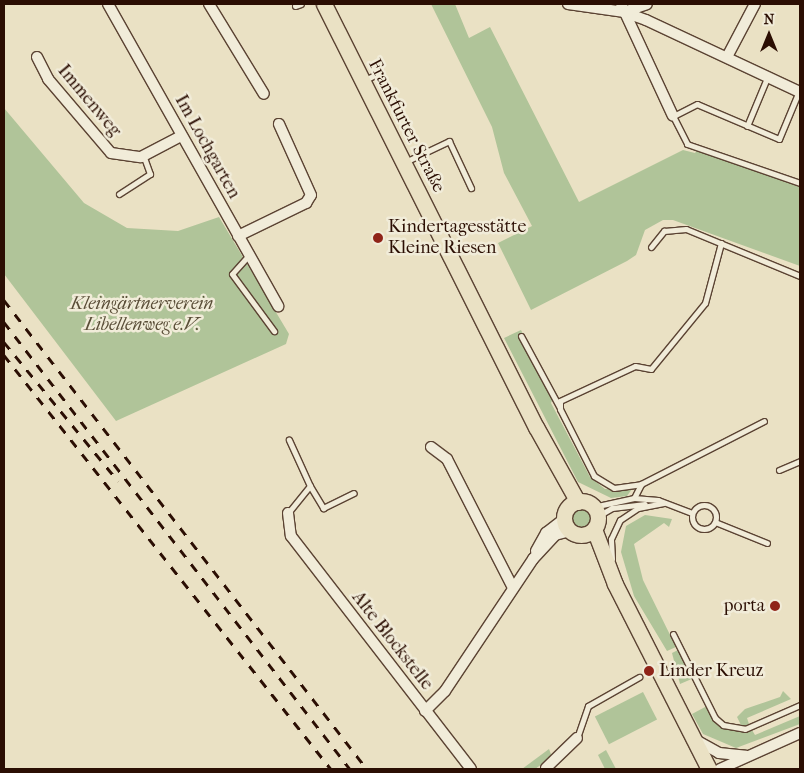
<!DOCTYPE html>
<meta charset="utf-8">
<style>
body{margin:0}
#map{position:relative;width:804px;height:773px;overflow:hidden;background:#eae1c4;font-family:"IM FELL French Canon",serif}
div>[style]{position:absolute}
.green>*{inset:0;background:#b0c499;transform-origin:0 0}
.round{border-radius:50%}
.roads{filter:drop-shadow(1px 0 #5b4333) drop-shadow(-1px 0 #5b4333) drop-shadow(0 1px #5b4333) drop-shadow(0 -1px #5b4333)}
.service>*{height:5px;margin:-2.5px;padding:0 2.5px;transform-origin:2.5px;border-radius:2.5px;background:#f1ecd9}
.service>.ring{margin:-2.5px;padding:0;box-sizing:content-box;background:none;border:5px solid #f1ecd9;border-radius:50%}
.minor>*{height:10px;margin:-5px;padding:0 5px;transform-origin:5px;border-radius:5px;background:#f1ecd9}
.primary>*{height:15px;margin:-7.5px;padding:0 7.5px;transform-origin:7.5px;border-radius:7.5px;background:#eae1c4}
.primary>.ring{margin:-7.5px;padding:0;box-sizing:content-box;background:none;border:15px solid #eae1c4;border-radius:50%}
.rail>*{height:2.5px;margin-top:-1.25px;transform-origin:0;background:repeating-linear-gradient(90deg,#2b0e03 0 9px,transparent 0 18px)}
.dots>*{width:14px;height:14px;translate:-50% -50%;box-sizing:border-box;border:2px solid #f1ecd9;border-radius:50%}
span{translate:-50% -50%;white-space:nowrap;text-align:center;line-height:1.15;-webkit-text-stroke:5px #f1ecd9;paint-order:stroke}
.street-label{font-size:18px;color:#2b0e03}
.poi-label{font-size:18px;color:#2b0e03}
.left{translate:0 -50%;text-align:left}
.right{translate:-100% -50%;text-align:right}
.park-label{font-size:18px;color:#5a4e38;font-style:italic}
.frame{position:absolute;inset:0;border:5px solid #2b0e03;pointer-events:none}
.north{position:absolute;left:744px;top:10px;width:50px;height:50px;-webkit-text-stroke:4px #f1ecd9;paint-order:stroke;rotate:0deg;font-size:14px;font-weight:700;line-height:20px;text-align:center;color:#2b0e03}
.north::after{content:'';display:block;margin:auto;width:18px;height:22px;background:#2b0e03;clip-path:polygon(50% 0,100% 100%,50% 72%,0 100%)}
</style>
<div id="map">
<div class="green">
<i style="clip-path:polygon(431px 4px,455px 4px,469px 38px,490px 27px,579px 202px,683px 150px,695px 153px,698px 149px,800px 187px,800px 266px,673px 220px,663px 220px,645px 230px,636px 255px,627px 261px,531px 310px,498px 243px,532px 226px,504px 173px,492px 127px)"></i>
<i style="clip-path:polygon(4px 108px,84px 203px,127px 228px,178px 231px,219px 217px,289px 334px,286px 344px,116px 421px,4px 274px)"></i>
<i style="clip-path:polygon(521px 330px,554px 396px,551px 403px,590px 477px,605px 489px,632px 489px,627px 496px,611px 498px,578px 482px,504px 338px)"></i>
<i class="round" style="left:567px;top:504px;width:28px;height:28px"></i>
<i style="clip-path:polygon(645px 515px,672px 519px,669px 527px,664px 523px,634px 544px,643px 580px,676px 647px,667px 651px,634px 596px,621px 552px,626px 526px)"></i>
<i style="clip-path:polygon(678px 650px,694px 678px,680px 684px,672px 653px)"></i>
<i style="clip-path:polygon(783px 691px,791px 699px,747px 718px,749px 724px,742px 727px,737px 717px,745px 709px,780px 697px)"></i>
<i style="left:643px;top:692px;width:31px;height:54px;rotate:63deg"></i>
<i style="clip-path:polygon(707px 706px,715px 722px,729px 730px,752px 730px,755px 735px,800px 716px,800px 724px,736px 748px,703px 734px,692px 714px)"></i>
<i style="clip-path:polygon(549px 749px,552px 757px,535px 769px,522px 769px)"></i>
<i style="clip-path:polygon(606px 750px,616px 769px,605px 769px,598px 755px)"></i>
</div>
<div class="roads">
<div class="service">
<i style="left:295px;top:6px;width:6px;rotate:-18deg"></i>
<i style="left:363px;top:81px;width:20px;rotate:-27deg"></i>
<i style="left:799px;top:91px;width:52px;rotate:112.6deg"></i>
<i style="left:779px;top:139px;width:89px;rotate:-156.9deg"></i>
<i style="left:697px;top:104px;width:27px;rotate:153deg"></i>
<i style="left:673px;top:116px;width:31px;rotate:63deg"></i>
<i style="left:687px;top:144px;width:120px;rotate:19deg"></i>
<i style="left:747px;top:126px;width:52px;rotate:-67.4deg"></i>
<i style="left:405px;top:162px;width:49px;rotate:-25.5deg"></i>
<i style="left:449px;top:141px;width:52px;rotate:64.9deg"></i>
<i style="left:119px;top:194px;width:37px;rotate:-33deg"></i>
<i style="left:150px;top:174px;width:20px;rotate:-110deg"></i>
<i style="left:721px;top:243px;width:62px;rotate:104.9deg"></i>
<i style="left:705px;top:303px;width:85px;rotate:129.3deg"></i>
<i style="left:651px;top:369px;width:16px;rotate:-169deg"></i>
<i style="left:635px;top:366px;width:83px;rotate:155deg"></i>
<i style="left:560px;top:401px;width:8px;rotate:90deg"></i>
<i style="left:560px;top:409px;width:75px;rotate:63.1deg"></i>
<i style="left:594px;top:476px;width:23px;rotate:31deg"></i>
<i style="left:614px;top:488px;width:27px;rotate:-8deg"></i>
<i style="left:641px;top:484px;width:138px;rotate:-27.1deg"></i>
<i style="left:651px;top:247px;width:21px;rotate:-51deg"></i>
<i style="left:664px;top:231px;width:22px;rotate:-5deg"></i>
<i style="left:686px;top:229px;width:123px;rotate:22.4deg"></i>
<i style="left:249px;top:255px;width:25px;rotate:132deg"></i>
<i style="left:232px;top:274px;width:71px;rotate:53.6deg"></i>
<i style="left:521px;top:336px;width:82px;rotate:61.6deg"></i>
<i style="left:779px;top:470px;width:23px;rotate:-23deg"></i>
<i style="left:310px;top:486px;width:26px;rotate:59deg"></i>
<i style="left:323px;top:508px;width:34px;rotate:-26deg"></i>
<i style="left:634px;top:498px;width:16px;rotate:-63deg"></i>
<i class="ring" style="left:692px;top:505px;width:19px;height:19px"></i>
<i style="left:593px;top:507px;width:42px;rotate:-12.4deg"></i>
<i style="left:634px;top:498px;width:24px;rotate:5deg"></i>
<i style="left:658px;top:500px;width:36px;rotate:21deg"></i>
<i style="left:288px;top:513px;width:35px;rotate:-51deg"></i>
<i style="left:310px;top:486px;width:51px;rotate:-114.5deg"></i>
<i style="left:598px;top:516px;width:16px;rotate:-30deg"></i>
<i style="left:612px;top:508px;width:33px;rotate:-7deg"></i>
<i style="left:715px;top:522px;width:56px;rotate:22deg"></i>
<i style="left:612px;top:559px;width:20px;rotate:-93deg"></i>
<i style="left:611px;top:539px;width:21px;rotate:-65deg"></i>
<i style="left:620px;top:520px;width:22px;rotate:-34deg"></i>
<i style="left:638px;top:508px;width:26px;rotate:-11deg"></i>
<i style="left:673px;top:634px;width:94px;rotate:63.4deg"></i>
<i style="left:715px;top:718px;width:11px;rotate:41deg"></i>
<i style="left:723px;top:725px;width:22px;rotate:10deg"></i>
<i style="left:745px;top:729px;width:60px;rotate:-23.6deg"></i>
<i style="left:577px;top:738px;width:34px;rotate:-71deg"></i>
<i style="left:588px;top:706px;width:59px;rotate:-29.6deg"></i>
</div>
<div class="minor">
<i style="left:108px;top:4px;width:347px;rotate:60.6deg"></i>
<i style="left:209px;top:4px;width:105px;rotate:58.6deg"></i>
<i style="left:568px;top:4px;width:57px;rotate:8.1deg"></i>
<i style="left:624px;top:12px;width:23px;rotate:20deg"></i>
<i style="left:646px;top:20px;width:170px;rotate:25.1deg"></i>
<i style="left:621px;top:4px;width:123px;rotate:65.1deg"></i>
<i style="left:624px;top:12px;width:24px;rotate:-19deg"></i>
<i style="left:37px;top:57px;width:25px;rotate:63deg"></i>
<i style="left:48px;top:79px;width:97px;rotate:49.6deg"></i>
<i style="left:111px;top:153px;width:30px;rotate:8deg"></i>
<i style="left:141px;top:157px;width:45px;rotate:-27.7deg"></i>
<i style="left:727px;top:57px;width:60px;rotate:-62.2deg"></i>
<i style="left:238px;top:236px;width:76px;rotate:-25.9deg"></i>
<i style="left:306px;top:203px;width:9px;rotate:-58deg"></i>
<i style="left:311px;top:195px;width:78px;rotate:-114.3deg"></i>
<i style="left:431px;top:447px;width:20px;rotate:37deg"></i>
<i style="left:447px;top:459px;width:145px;rotate:62.9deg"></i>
<i style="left:288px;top:513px;width:23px;rotate:83deg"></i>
<i style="left:291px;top:536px;width:294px;rotate:52.3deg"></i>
<i style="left:536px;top:551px;width:21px;rotate:-61deg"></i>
<i style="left:546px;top:533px;width:23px;rotate:-38deg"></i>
<i style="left:425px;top:711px;width:28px;rotate:-45deg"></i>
<i style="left:445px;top:691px;width:159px;rotate:-56.3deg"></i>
<i style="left:533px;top:559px;width:33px;rotate:-47deg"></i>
<i style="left:555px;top:535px;width:16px;rotate:-15deg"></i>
<i style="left:694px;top:739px;width:29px;rotate:29deg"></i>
<i style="left:719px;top:753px;width:27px;rotate:6deg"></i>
<i style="left:546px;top:768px;width:43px;rotate:-44.1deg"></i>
<i style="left:720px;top:769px;width:88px;rotate:-24.2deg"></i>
</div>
<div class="primary">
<i style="left:324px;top:4px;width:473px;rotate:63.4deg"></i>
<i style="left:536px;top:427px;width:86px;rotate:60.8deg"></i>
<i class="ring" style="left:564px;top:501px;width:19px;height:19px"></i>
<i style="left:594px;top:529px;width:59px;rotate:69.1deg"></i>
<i style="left:615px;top:584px;width:208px;rotate:63.1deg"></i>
</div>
</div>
<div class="rail">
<i style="left:4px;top:300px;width:593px;rotate:52.26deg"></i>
<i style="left:4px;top:322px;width:565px;rotate:52.26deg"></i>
<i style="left:4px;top:342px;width:180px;rotate:50.6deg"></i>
<i style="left:4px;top:355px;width:528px;rotate:51.7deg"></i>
</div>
<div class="dots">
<i style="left:378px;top:238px;background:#8f2418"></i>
<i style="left:775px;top:606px;background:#8f2418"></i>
<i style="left:649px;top:671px;background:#8f2418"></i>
</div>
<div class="street-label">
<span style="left:89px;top:101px;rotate:50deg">Immenweg</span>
<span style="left:406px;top:126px;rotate:63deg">Frankfurter Straße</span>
<span style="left:207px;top:147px;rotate:61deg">Im Lochgarten</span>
<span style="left:392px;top:641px;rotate:52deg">Alte Blockstelle</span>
</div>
<div class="poi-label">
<span class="left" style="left:388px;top:238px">Kindertagesstätte<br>Kleine Riesen</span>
<span class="right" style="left:765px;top:606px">porta</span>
<span class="left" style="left:659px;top:671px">Linder Kreuz</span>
</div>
<div class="park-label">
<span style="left:142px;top:315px">Kleingärtnerverein<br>Libellenweg e.V.</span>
</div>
<div class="frame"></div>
<div class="north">N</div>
</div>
